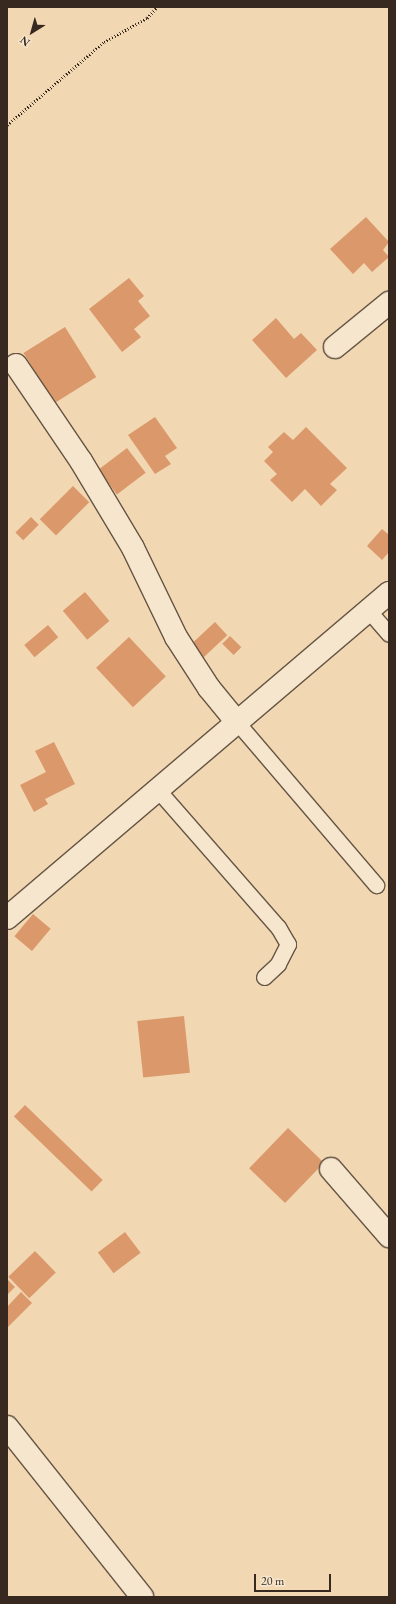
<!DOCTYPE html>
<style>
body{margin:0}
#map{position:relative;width:396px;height:1604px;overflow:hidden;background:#f1d8b3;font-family:"EB Garamond",serif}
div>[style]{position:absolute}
.building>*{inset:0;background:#db986b;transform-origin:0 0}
.path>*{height:2.5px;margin-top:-1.25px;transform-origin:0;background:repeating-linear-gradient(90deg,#37291f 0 1px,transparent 0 3px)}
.roads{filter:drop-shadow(1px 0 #654) drop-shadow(-1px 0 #654) drop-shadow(0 1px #654) drop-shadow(0 -1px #654)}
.service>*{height:15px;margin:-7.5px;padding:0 7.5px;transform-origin:7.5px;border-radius:7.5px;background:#f6e6ce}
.minor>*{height:22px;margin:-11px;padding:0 11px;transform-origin:11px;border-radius:11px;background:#f6e6ce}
span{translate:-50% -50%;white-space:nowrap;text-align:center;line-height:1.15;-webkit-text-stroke:4px #f6e6ce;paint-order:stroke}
.frame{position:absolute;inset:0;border:8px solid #37291f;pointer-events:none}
.north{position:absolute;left:12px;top:12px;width:40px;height:40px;-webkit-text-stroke:3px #f6e6ce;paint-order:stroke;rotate:217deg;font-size:11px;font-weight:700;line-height:16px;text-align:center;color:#37291f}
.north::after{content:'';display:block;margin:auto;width:14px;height:18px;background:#37291f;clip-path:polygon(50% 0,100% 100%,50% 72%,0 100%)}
.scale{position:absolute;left:254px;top:1574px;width:77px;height:18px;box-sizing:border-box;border:2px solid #37291f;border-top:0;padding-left:5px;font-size:12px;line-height:14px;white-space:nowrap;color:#37291f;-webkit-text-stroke:3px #f6e6ce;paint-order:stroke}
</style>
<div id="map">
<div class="building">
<i style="clip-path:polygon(366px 217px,389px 242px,383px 250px,389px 257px,372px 272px,364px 263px,353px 274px,330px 249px)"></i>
<i style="clip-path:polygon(129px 278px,144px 296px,138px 301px,150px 316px,134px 329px,141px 337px,122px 352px,89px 309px)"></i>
<i style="clip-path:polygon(276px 318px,294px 339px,301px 333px,317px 350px,286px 378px,252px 340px)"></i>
<i style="left:65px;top:327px;width:59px;height:49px;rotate:58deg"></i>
<i style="clip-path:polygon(155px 417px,177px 448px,165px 456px,171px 464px,155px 474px,128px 435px)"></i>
<i style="clip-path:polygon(306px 427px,347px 468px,330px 484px,337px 490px,321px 506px,305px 489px,292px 502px,270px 480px,277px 474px,264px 461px,273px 452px,268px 447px,284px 432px,293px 440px)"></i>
<i style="left:127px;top:448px;width:31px;height:36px;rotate:53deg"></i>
<i style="left:73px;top:486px;width:23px;height:47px;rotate:45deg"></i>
<i style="left:31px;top:517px;width:11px;height:22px;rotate:45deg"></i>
<i style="clip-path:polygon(382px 529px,389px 535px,389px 552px,382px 560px,367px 546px)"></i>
<i style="left:85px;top:592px;width:38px;height:29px;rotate:50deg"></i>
<i style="left:215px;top:622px;width:18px;height:36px;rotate:47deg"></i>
<i style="left:48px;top:625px;width:16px;height:31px;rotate:50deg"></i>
<i style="left:230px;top:636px;width:16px;height:11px;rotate:45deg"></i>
<i style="left:129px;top:637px;width:54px;height:45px;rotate:47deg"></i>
<i style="clip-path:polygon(54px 742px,75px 784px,45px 799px,48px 804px,34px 812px,20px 785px,46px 772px,35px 751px)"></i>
<i style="left:33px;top:914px;width:23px;height:29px;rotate:40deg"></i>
<i style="left:184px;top:1016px;width:57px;height:47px;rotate:84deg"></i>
<i style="left:25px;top:1105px;width:108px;height:16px;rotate:44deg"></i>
<i style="left:288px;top:1128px;width:50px;height:56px;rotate:44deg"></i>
<i style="left:125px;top:1232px;width:26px;height:34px;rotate:53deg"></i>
<i style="left:35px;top:1251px;width:30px;height:37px;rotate:46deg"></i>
<i style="clip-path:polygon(7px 1279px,15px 1287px,7px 1295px)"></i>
<i style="clip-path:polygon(21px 1292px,32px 1303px,7px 1328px,7px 1307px)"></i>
</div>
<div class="path">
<i style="left:7px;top:125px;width:128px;rotate:-40.6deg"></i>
<i style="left:104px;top:42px;width:49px;rotate:-29.2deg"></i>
<i style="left:147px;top:18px;width:15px;rotate:-48deg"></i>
</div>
<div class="roads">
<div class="service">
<i style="left:369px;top:611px;width:30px;rotate:49deg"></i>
<i style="left:236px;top:721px;width:216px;rotate:49.5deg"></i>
<i style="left:157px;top:789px;width:184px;rotate:48.8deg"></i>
<i style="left:278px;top:927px;width:20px;rotate:60deg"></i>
<i style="left:288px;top:944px;width:22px;rotate:117deg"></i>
<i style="left:278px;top:964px;width:19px;rotate:137deg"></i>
</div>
<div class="minor">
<i style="left:335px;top:347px;width:70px;rotate:-39.2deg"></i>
<i style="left:16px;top:365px;width:116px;rotate:55.9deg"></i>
<i style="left:81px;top:461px;width:101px;rotate:59.1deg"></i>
<i style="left:133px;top:548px;width:99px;rotate:64.2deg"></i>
<i style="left:176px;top:637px;width:61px;rotate:57.1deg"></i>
<i style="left:209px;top:688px;width:43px;rotate:50.7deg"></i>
<i style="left:7px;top:918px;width:502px;rotate:-40.39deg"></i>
<i style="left:331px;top:1169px;width:89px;rotate:49.1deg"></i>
<i style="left:7px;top:1427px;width:217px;rotate:51.5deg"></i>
</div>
</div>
<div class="frame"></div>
<div class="north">N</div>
<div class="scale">20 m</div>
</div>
